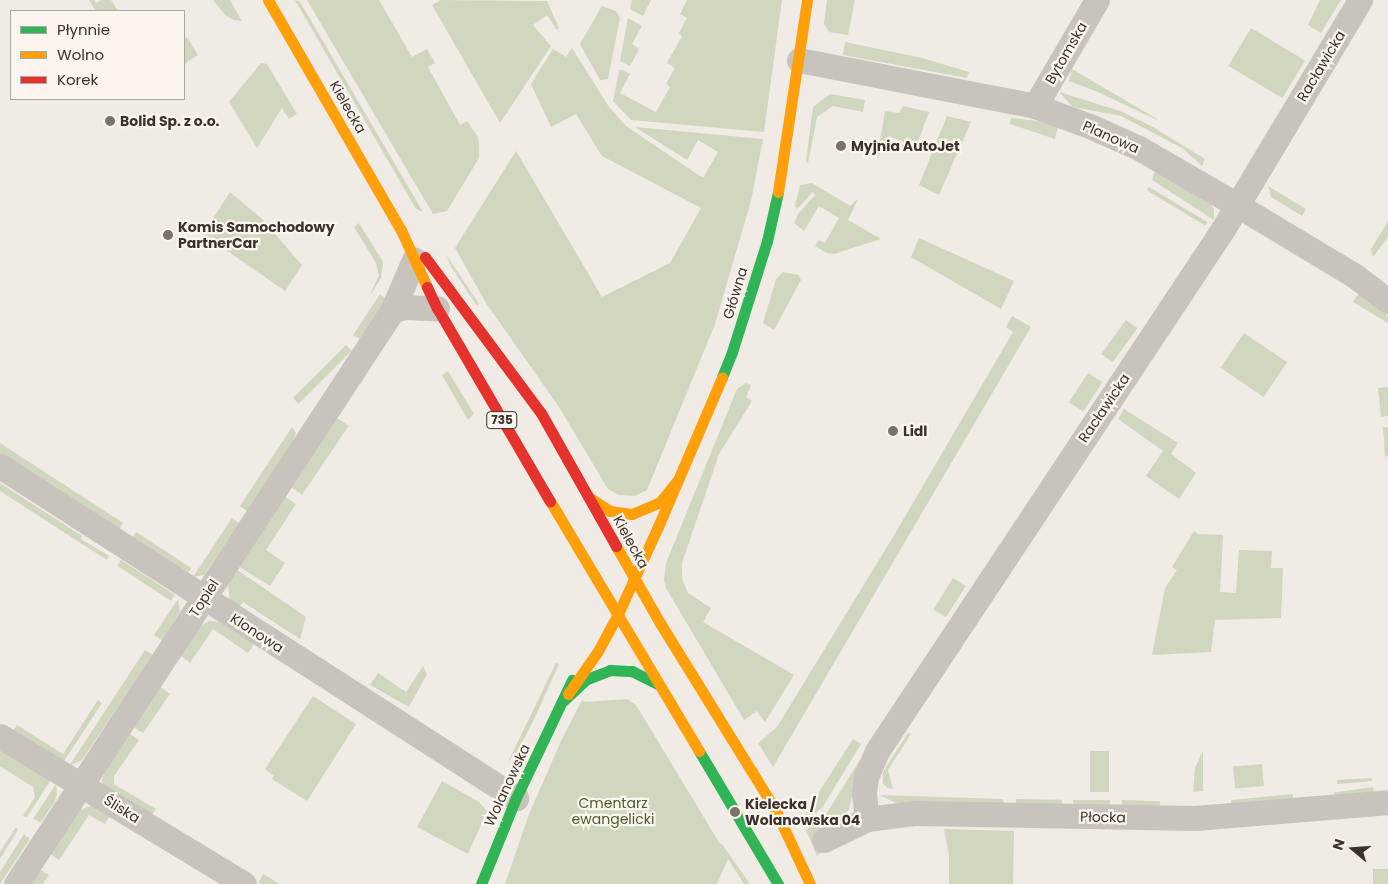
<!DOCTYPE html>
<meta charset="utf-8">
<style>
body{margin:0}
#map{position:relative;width:1388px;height:884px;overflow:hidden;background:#f0ebe5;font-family:Poppins,sans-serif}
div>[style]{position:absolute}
.green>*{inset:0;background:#d1d6bf;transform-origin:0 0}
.street>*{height:25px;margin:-12.5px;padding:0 12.5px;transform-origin:12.5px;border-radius:12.5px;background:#c9c3be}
.fast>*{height:11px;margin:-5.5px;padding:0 5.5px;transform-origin:5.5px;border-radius:5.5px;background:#30b455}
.slow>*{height:11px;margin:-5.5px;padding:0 5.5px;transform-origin:5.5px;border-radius:5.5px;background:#ff9f0a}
.jam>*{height:11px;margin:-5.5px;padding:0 5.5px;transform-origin:5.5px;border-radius:5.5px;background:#e5322d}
.dots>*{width:14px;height:14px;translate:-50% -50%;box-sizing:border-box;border:2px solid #fbf5ee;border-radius:50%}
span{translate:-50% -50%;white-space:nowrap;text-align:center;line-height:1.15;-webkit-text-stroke:4.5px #fbf5ee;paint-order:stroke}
.shield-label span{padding:1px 4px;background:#fbf5ee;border:1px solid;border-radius:4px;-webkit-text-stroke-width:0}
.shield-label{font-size:12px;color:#3b302b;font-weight:700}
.street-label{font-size:14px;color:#3b302b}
.poi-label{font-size:14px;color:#3b302b;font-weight:700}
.left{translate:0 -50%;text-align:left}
.park-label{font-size:14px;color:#4a5a2e}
.legend{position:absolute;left:10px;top:10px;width:175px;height:90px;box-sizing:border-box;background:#fbf5ee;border:1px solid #aea6a0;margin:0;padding:6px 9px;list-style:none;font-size:15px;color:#3b302b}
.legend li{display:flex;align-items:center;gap:10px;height:25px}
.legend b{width:25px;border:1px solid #aea6a0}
.north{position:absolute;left:1328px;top:824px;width:50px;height:50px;-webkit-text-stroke:4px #fbf5ee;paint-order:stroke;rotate:288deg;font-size:14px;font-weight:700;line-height:20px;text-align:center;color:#3b302b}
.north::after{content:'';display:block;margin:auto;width:18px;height:22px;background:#3b302b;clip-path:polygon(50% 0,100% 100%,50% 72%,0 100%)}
</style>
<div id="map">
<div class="green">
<i style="clip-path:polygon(89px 0,94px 0,96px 3px,101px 0,111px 0,118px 11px,96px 11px)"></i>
<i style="clip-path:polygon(213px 0,230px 0,242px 21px,234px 20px,225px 15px)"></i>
<i style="clip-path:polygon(295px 0,300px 2px,423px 212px,416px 209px)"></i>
<i style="clip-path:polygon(307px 0,379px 0,412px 57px,427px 49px,435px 63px,428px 67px,460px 125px,467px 121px,478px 137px,479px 145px,479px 158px,447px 211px,433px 214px)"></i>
<i style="clip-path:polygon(441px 0,547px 1px,559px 28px,557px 30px,547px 15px,533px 25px,551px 46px,500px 123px,432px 5px)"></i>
<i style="clip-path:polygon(632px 0,651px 0,643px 16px,630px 9px)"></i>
<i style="clip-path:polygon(687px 0,782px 0,764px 132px,631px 120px,613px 101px,619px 70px,623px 70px,630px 74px,620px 93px,656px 112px,670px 87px,666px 84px,675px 68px,667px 63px,682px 36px,679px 33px,687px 18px,680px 14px)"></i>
<i style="clip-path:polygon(827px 0,855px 0,848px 35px,829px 32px,824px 24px)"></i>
<i style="clip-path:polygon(1320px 0,1341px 0,1321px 33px,1308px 25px)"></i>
<i style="clip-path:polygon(602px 6px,616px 11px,620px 18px,608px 79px,600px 80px,580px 44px)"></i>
<i style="clip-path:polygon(628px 18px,642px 26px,632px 44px,639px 49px,630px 66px,620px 61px)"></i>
<i style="left:1251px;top:28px;width:63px;height:44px;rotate:31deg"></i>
<i style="clip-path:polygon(187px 37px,198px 55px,184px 64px,184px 39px)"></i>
<i style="clip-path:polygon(845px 42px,922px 58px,969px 72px,967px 78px,843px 55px)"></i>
<i style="clip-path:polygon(572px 48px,609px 107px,626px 126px,703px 178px,718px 152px,698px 140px,687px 160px,635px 127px,763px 139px,751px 201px,715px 324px,647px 490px,635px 496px,619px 495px,608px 489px,559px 407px,486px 303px,455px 248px,516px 151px,602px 297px,670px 263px,701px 208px,602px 156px,576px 114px,551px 127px,531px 84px,553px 49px,566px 57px)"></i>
<i style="clip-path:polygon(261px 63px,267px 64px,297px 114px,289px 119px,282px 108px,257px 148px,229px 102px)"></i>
<i style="clip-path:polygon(1072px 69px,1157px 119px,1157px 120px,1098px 92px,1069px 81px)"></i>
<i style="clip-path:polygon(1059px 92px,1120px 111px,1153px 127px,1205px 159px,1202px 166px,1182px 148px,1121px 116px,1073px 107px)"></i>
<i style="clip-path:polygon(830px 94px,865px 100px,863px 112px,833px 106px,817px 117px,808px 163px,806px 162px,813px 107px)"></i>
<i style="clip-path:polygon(903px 106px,929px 112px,916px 147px,889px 136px,877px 160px,885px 111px,899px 113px)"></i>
<i style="clip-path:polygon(947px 116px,971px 122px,939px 195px,919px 185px)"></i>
<i style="clip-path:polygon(1011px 118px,1039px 121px,1058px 127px,1055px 139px,1010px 124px)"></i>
<i style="clip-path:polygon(1155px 170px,1211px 204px,1214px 209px,1214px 220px,1152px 180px)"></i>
<i style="clip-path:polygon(812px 183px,850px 206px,858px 199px,848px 220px,881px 239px,834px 254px,827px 253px,815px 246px,819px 240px,825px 243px,839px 218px,819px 206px,804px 231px,794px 223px,798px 214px,815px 195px,813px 192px,797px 209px,795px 206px,800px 185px)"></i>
<i style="clip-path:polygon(1268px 186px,1306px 209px,1302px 216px,1271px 197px)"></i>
<i style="left:1149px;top:187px;width:68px;height:4px;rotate:31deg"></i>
<i style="clip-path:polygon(230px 192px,262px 219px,302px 265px,285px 291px,203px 234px)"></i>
<i style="clip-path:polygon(1388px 221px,1388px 237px,1373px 257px,1371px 249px)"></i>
<i style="clip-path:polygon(359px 223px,383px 262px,381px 278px,369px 297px,379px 275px,376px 263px,354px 227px)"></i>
<i style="clip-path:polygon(919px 238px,1014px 281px,1001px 309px,911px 257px)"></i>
<i style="clip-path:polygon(447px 256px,479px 304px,477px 306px,450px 265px)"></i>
<i style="clip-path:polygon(783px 272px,798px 275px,801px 280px,774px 330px,763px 323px,776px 279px)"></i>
<i style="clip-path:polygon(1359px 293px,1385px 313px,1388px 317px,1388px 323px,1353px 302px)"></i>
<i style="clip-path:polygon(380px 294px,387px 300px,360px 339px,353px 335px)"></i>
<i style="clip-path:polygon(1012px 316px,1031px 327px,773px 767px,758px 743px,777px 727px,893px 537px,1013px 332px,1006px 327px)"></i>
<i style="left:1126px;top:320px;width:14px;height:42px;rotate:36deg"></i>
<i style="left:1244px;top:333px;width:52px;height:42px;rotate:34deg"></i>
<i style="left:346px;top:345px;width:8px;height:75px;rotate:45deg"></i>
<i style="clip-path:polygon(448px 371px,474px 414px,468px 420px,442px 375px)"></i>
<i style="left:1088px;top:373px;width:17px;height:35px;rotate:33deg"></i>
<i style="clip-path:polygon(746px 383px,751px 385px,746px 397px,752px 401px,719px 454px,682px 563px,682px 578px,688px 593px,711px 608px,703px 622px,794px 675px,765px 722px,757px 711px,744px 720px,666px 588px,664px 580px,666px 563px,737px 389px)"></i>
<i style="clip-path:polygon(1388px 387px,1388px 416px,1381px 417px,1378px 388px)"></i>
<i style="clip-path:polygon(1124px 409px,1178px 443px,1171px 454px,1196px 473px,1179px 499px,1146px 476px,1163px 451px,1118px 419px)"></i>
<i style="left:337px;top:418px;width:14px;height:83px;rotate:34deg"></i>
<i style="clip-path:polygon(292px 427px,296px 433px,294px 439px,247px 511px,240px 506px)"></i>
<i style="clip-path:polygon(1383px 427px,1388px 427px,1388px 456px,1385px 457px)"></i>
<i style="left:0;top:443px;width:147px;height:12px;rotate:33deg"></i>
<i style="clip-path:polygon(0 483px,82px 536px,81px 539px,109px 556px,107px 560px,0 491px)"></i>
<i style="clip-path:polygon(284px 496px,296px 504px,266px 550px,285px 563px,270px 586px,238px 566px)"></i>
<i style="clip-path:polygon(232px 518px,239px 523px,204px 575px,193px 577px)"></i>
<i style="clip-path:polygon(1194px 531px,1198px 534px,1223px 535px,1220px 592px,1236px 593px,1239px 550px,1272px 551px,1271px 568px,1283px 568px,1281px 618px,1215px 620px,1211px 652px,1152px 655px,1165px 588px,1177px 570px,1172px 567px)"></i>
<i style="left:136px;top:532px;width:66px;height:9px;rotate:33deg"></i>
<i style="left:121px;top:560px;width:64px;height:7px;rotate:33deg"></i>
<i style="clip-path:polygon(236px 569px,306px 617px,300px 639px,243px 602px,239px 608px,230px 602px,228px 586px)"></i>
<i style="left:953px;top:578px;width:15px;height:37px;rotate:32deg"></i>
<i style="clip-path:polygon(178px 599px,180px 611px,163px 641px,154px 635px)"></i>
<i style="clip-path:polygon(209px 621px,219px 622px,254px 644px,248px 653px,213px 629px,190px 663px,180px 655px,199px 627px)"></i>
<i style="clip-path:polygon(145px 650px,153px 655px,82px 760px,69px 766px)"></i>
<i style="clip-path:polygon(556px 663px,559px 664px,536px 715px,517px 753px,508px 762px)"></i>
<i style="clip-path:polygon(423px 666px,427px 674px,409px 707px,370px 685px,378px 673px,406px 692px)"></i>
<i style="clip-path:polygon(159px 686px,170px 694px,143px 733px,133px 727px)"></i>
<i style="clip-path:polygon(313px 696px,356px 724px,307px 801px,272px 779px,274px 776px,265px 769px)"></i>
<i style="clip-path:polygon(627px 699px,636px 705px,720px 844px,722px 844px,750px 884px,744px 884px,728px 859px,717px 884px,505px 884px,529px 814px,562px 739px,582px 700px,585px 702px)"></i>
<i style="clip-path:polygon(98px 700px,102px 703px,62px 764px,12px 732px,17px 725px,63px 754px)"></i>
<i style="clip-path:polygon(129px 733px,139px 740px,114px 776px,114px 784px,156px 809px,150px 817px,103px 785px,102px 780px,105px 770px)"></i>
<i style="clip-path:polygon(908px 733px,911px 734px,888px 770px,893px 789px,888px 788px,883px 784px,883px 772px)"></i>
<i style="clip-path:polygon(853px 739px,861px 744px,822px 808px,811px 816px,801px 820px)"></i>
<i style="clip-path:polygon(0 747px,52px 778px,27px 817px,23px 816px,35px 797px,33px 787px,0 766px)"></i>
<i style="left:1090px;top:751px;width:19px;height:41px"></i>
<i style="clip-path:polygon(1203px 751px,1203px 791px,1193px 792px,1195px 768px)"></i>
<i style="clip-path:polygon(861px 758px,849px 809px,846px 814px,813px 835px,822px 852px,817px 856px,806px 830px,825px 816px)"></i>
<i style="left:1262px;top:764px;width:22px;height:29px;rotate:85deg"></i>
<i style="clip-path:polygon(1372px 778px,1372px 781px,1337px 784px,1337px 780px)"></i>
<i style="clip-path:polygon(442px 781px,479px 802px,487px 811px,468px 854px,417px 827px)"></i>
<i style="clip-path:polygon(56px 784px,57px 794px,54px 803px,41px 822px,33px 819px)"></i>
<i style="left:1373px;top:787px;width:7px;height:39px;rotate:82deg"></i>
<i style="clip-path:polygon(1293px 794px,1293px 802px,1231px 806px,1231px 800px)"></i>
<i style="clip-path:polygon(879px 795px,1003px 799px,1004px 805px,896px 803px)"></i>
<i style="left:1016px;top:799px;width:46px;height:6px;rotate:1deg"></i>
<i style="clip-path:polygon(1073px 800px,1110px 800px,1110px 807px,1074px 806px)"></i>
<i style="left:1122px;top:800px;width:38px;height:7px;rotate:2deg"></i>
<i style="clip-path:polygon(93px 805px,111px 814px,105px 824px,89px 815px,59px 860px,49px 853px,79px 810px)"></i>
<i style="clip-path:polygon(16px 827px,18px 830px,0 859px,0 852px)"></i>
<i style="clip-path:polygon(944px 829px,1014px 831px,1013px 884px,949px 884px,949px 856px)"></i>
<i style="clip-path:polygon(24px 834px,30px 839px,0 884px,0 872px)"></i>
<i style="clip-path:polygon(39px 869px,49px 875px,43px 884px,29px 884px)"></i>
<i style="left:1373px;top:869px;width:15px;height:15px"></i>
<i style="clip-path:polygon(263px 874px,280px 884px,262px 884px,259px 882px)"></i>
</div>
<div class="street">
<i style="left:799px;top:60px;width:240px;rotate:11deg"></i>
<i style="left:1035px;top:106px;width:61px;rotate:20.2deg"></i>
<i style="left:1092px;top:127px;width:51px;rotate:24.1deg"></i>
<i style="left:1139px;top:148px;width:113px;rotate:30.2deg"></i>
<i style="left:1237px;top:205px;width:138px;rotate:31deg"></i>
<i style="left:1355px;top:276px;width:41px;rotate:37.1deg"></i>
<i style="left:1035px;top:106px;width:123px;rotate:-59.7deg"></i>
<i style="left:392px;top:311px;width:12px;rotate:-20deg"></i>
<i style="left:403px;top:307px;width:34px;rotate:2deg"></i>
<i style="left:0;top:466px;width:614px;rotate:32.76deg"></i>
<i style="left:0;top:736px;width:285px;rotate:31.2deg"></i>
<i style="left:867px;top:819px;width:26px;rotate:-97deg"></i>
<i style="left:864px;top:793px;width:16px;rotate:-83deg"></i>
<i style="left:866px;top:777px;width:28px;rotate:-67deg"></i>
<i style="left:877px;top:751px;width:626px;rotate:-56.46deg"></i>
<i style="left:1223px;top:229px;width:267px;rotate:-59.1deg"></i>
<i style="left:824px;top:840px;width:48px;rotate:-26deg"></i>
<i style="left:867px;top:819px;width:47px;rotate:-7.3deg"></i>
<i style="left:914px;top:813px;width:281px;rotate:1deg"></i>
<i style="left:1195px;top:818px;width:194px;rotate:-4.7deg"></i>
<i style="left:16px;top:884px;width:685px;rotate:-56.73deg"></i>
<i style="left:392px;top:311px;width:56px;rotate:-66.7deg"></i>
</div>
<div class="fast">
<i style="left:722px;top:377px;width:27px;rotate:-68deg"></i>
<i style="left:732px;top:352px;width:116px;rotate:-72.5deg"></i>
<i style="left:767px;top:241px;width:50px;rotate:-77.3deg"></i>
<i style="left:563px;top:701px;width:33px;rotate:-43deg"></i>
<i style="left:587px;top:679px;width:25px;rotate:-21deg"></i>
<i style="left:610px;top:670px;width:22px;rotate:3deg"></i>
<i style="left:632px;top:671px;width:30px;rotate:27deg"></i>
<i style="left:699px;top:751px;width:155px;rotate:59.3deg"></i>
<i style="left:481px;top:884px;width:93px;rotate:-67.9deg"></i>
<i style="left:516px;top:798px;width:131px;rotate:-64.6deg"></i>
</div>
<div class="slow">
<i style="left:268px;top:0;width:266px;rotate:60deg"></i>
<i style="left:401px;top:230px;width:63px;rotate:65.5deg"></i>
<i style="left:778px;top:192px;width:194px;rotate:-81.4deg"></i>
<i style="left:590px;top:498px;width:24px;rotate:33deg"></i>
<i style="left:610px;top:511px;width:22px;rotate:8deg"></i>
<i style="left:632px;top:514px;width:30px;rotate:-23deg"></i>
<i style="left:660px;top:502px;width:28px;rotate:-51deg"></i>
<i style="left:550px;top:501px;width:291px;rotate:59.2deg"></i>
<i style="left:616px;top:546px;width:89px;rotate:60.3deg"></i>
<i style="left:660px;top:623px;width:219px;rotate:58.3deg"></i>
<i style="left:775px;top:809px;width:83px;rotate:65deg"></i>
<i style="left:568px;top:694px;width:52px;rotate:-55.1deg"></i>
<i style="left:598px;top:651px;width:42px;rotate:-61.6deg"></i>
<i style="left:618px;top:614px;width:94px;rotate:-65.4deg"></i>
<i style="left:657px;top:529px;width:165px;rotate:-66.8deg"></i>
</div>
<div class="jam">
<i style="left:425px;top:257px;width:194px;rotate:53.4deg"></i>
<i style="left:541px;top:413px;width:153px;rotate:60.6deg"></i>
<i style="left:427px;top:287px;width:23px;rotate:65deg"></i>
<i style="left:437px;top:308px;width:224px;rotate:59.7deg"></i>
</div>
<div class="dots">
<i style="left:110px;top:121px;background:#7a716c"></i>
<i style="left:841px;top:146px;background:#7a716c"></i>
<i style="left:168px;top:235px;background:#7a716c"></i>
<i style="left:893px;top:431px;background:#7a716c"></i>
<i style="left:735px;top:812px;background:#7a716c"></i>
</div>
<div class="shield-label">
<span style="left:502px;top:420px">735</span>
</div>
<div class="street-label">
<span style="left:1066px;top:53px;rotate:-60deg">Bytomska</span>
<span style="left:1321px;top:66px;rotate:-59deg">Racławicka</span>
<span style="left:348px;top:107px;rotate:60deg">Kielecka</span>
<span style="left:1111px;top:137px;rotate:24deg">Planowa</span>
<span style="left:735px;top:293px;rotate:-73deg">Główna</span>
<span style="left:1104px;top:408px;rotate:-56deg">Racławicka</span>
<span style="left:631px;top:542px;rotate:61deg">Kielecka</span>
<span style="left:204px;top:598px;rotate:-57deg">Topiel</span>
<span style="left:257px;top:633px;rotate:33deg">Klonowa</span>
<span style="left:507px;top:785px;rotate:-65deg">Wolanowska</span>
<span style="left:122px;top:809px;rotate:32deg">Śliska</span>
<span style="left:1103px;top:817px;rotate:1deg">Płocka</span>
</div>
<div class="poi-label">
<span class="left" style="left:120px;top:121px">Bolid Sp. z o.o.</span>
<span class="left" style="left:851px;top:146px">Myjnia AutoJet</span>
<span class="left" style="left:178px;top:235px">Komis Samochodowy<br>PartnerCar</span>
<span class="left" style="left:903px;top:431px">Lidl</span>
<span class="left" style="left:745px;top:812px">Kielecka /<br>Wolanowska 04</span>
</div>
<div class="park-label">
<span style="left:613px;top:811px">Cmentarz<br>ewangelicki</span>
</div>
<ul class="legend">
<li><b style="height:6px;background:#30b455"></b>Płynnie</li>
<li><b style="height:6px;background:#ff9f0a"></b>Wolno</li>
<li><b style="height:6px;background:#e5322d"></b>Korek</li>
</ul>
<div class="north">N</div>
</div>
